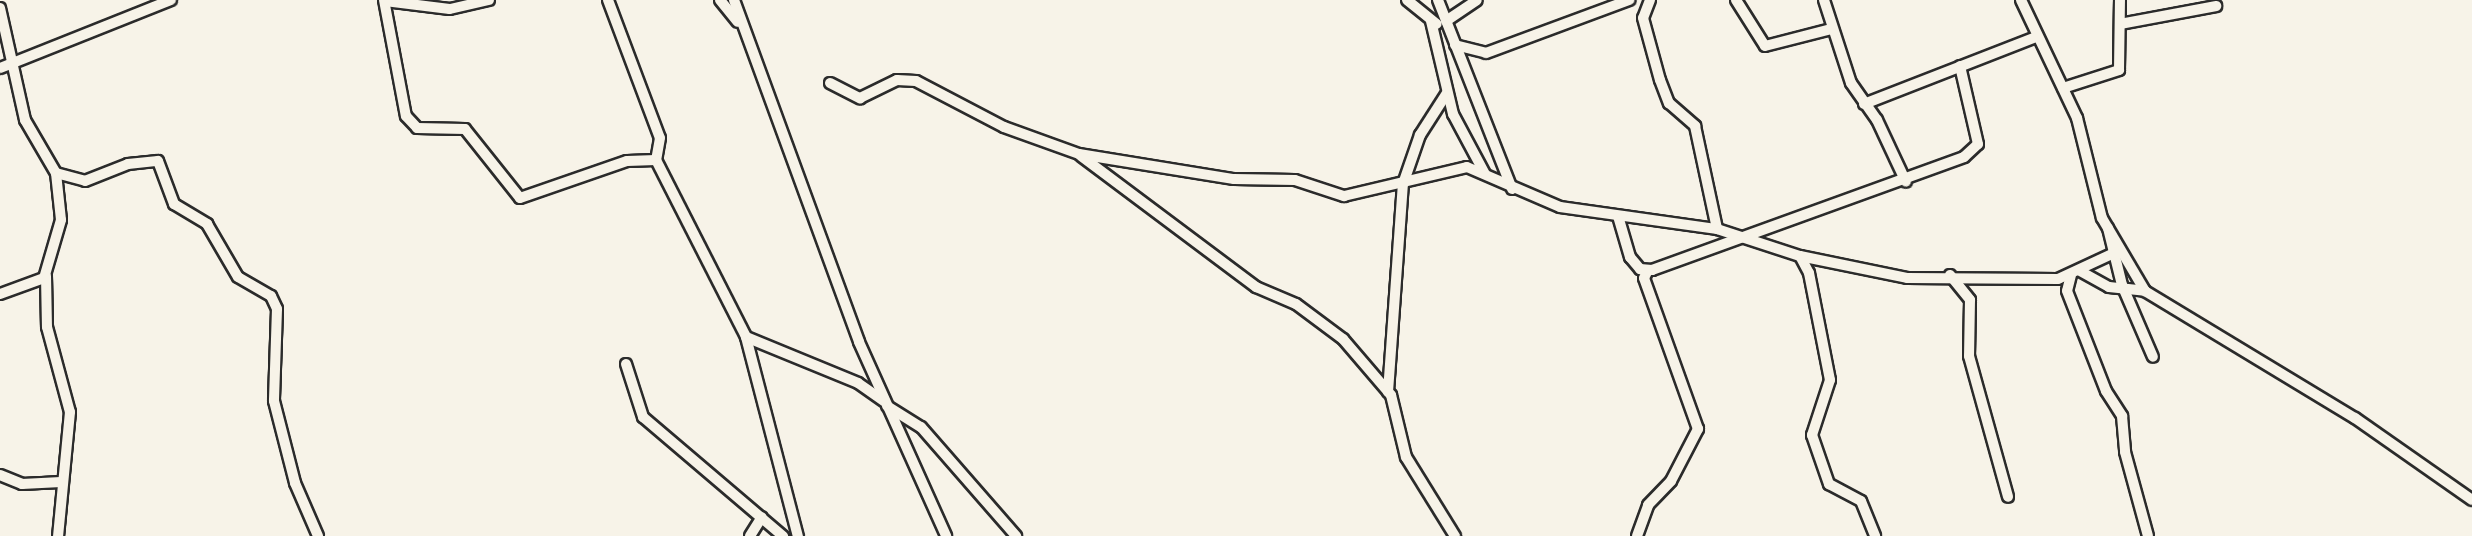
<!DOCTYPE html>
<style>
body{margin:0}
#map{position:relative;width:2472px;height:536px;overflow:hidden;background:#f7f3e8;font-family:"Gochi Hand",sans-serif}
div>[style]{position:absolute}
.roads{filter:drop-shadow(2px 0 #2b2b2b) drop-shadow(-2px 0 #2b2b2b) drop-shadow(0 2px #2b2b2b) drop-shadow(0 -2px #2b2b2b)}
.minor>*{height:10px;margin:-5px;padding:0 5px;transform-origin:5px;border-radius:5px;background:#f7f3e8}
span{translate:-50% -50%;white-space:nowrap;text-align:center;line-height:1.15;-webkit-text-stroke:7px #f7f3e8;paint-order:stroke}
</style>
<div id="map">
<div class="roads">
<div class="minor">
<i style="left:384px;top:0;width:118px;rotate:79.3deg"></i>
<i style="left:406px;top:116px;width:16px;rotate:47deg"></i>
<i style="left:417px;top:128px;width:48px;rotate:1.2deg"></i>
<i style="left:465px;top:129px;width:88px;rotate:51.4deg"></i>
<i style="left:520px;top:198px;width:113px;rotate:-19.1deg"></i>
<i style="left:627px;top:161px;width:29px;rotate:-2deg"></i>
<i style="left:656px;top:160px;width:199px;rotate:63deg"></i>
<i style="left:746px;top:337px;width:121px;rotate:22.3deg"></i>
<i style="left:858px;top:383px;width:33px;rotate:35deg"></i>
<i style="left:608px;top:0;width:147px;rotate:69.4deg"></i>
<i style="left:660px;top:138px;width:22px;rotate:100deg"></i>
<i style="left:720px;top:0;width:28px;rotate:51deg"></i>
<i style="left:734px;top:0;width:364px;rotate:69.9deg"></i>
<i style="left:859px;top:342px;width:213px;rotate:65.8deg"></i>
<i style="left:1407px;top:0;width:38px;rotate:39deg"></i>
<i style="left:1438px;top:0;width:203px;rotate:68.6deg"></i>
<i style="left:1650px;top:0;width:19px;rotate:111deg"></i>
<i style="left:1643px;top:18px;width:64px;rotate:74.7deg"></i>
<i style="left:1660px;top:80px;width:25px;rotate:69deg"></i>
<i style="left:1669px;top:103px;width:35px;rotate:41deg"></i>
<i style="left:1695px;top:126px;width:105px;rotate:77.9deg"></i>
<i style="left:1736px;top:0;width:54px;rotate:57.8deg"></i>
<i style="left:1765px;top:46px;width:68px;rotate:-14.4deg"></i>
<i style="left:1824px;top:0;width:87px;rotate:72deg"></i>
<i style="left:1851px;top:83px;width:45px;rotate:54.9deg"></i>
<i style="left:1877px;top:120px;width:68px;rotate:64.9deg"></i>
<i style="left:2021px;top:0;width:131px;rotate:64.6deg"></i>
<i style="left:2077px;top:118px;width:103px;rotate:76deg"></i>
<i style="left:2102px;top:218px;width:85px;rotate:59.5deg"></i>
<i style="left:2145px;top:291px;width:245px;rotate:31.2deg"></i>
<i style="left:2355px;top:418px;width:143px;rotate:35deg"></i>
<i style="left:385px;top:1px;width:65px;rotate:7deg"></i>
<i style="left:450px;top:9px;width:40px;rotate:-13deg"></i>
<i style="left:0;top:8px;width:115px;rotate:77.4deg"></i>
<i style="left:25px;top:120px;width:61px;rotate:59.7deg"></i>
<i style="left:56px;top:173px;width:47px;rotate:83.9deg"></i>
<i style="left:61px;top:220px;width:60px;rotate:106.3deg"></i>
<i style="left:44px;top:278px;width:47px;rotate:160deg"></i>
<i style="left:1431px;top:21px;width:96px;rotate:76.7deg"></i>
<i style="left:1453px;top:114px;width:68px;rotate:61.9deg"></i>
<i style="left:1446px;top:21px;width:37px;rotate:-34deg"></i>
<i style="left:2120px;top:24px;width:98px;rotate:-10.6deg"></i>
<i style="left:1455px;top:45px;width:32px;rotate:14deg"></i>
<i style="left:1486px;top:53px;width:153px;rotate:-20.3deg"></i>
<i style="left:0;top:68px;width:184px;rotate:-21.7deg"></i>
<i style="left:830px;top:83px;width:34px;rotate:27deg"></i>
<i style="left:860px;top:98px;width:41px;rotate:-25.9deg"></i>
<i style="left:897px;top:80px;width:19px;rotate:3deg"></i>
<i style="left:916px;top:81px;width:99px;rotate:27.6deg"></i>
<i style="left:1004px;top:127px;width:80px;rotate:19.8deg"></i>
<i style="left:1079px;top:154px;width:157px;rotate:9.2deg"></i>
<i style="left:1234px;top:179px;width:61px;rotate:0.9deg"></i>
<i style="left:1295px;top:180px;width:52px;rotate:18.1deg"></i>
<i style="left:1344px;top:196px;width:126px;rotate:-13.3deg"></i>
<i style="left:1467px;top:167px;width:101px;rotate:23.3deg"></i>
<i style="left:1560px;top:207px;width:159px;rotate:8deg"></i>
<i style="left:1717px;top:229px;width:87px;rotate:18deg"></i>
<i style="left:1800px;top:256px;width:109px;rotate:11.6deg"></i>
<i style="left:1907px;top:278px;width:151px;rotate:0.4deg"></i>
<i style="left:2058px;top:279px;width:60px;rotate:-24.8deg"></i>
<i style="left:2063px;top:88px;width:59px;rotate:-17.8deg"></i>
<i style="left:2119px;top:70px;width:70px;rotate:-89.2deg"></i>
<i style="left:1864px;top:104px;width:185px;rotate:-21.3deg"></i>
<i style="left:1081px;top:156px;width:219px;rotate:36.8deg"></i>
<i style="left:1256px;top:287px;width:43px;rotate:23deg"></i>
<i style="left:1296px;top:304px;width:59px;rotate:36.7deg"></i>
<i style="left:1343px;top:339px;width:74px;rotate:49.4deg"></i>
<i style="left:1391px;top:395px;width:64px;rotate:76.4deg"></i>
<i style="left:1406px;top:457px;width:93px;rotate:58.2deg"></i>
<i style="left:56px;top:173px;width:30px;rotate:15deg"></i>
<i style="left:85px;top:181px;width:46px;rotate:-21.6deg"></i>
<i style="left:128px;top:164px;width:30px;rotate:-6deg"></i>
<i style="left:158px;top:161px;width:46px;rotate:69.6deg"></i>
<i style="left:174px;top:204px;width:39px;rotate:31deg"></i>
<i style="left:207px;top:224px;width:61px;rotate:59.7deg"></i>
<i style="left:238px;top:277px;width:38px;rotate:30deg"></i>
<i style="left:271px;top:296px;width:14px;rotate:65deg"></i>
<i style="left:277px;top:309px;width:92px;rotate:91.9deg"></i>
<i style="left:274px;top:401px;width:85px;rotate:75.6deg"></i>
<i style="left:295px;top:483px;width:58px;rotate:66.5deg"></i>
<i style="left:1618px;top:216px;width:43px;rotate:73.7deg"></i>
<i style="left:1630px;top:257px;width:16px;rotate:50deg"></i>
<i style="left:1640px;top:269px;width:12px;rotate:5deg"></i>
<i style="left:1652px;top:270px;width:332px;rotate:-19.9deg"></i>
<i style="left:1964px;top:157px;width:19px;rotate:-43deg"></i>
<i style="left:1978px;top:144px;width:80px;rotate:-103deg"></i>
<i style="left:2108px;top:228px;width:59px;rotate:76.2deg"></i>
<i style="left:2122px;top:285px;width:78px;rotate:66.7deg"></i>
<i style="left:1800px;top:256px;width:19px;rotate:62deg"></i>
<i style="left:1809px;top:273px;width:109px;rotate:78.9deg"></i>
<i style="left:1830px;top:380px;width:58px;rotate:108.1deg"></i>
<i style="left:1812px;top:435px;width:52px;rotate:70.9deg"></i>
<i style="left:1829px;top:484px;width:36px;rotate:28deg"></i>
<i style="left:1861px;top:501px;width:38px;rotate:68deg"></i>
<i style="left:2080px;top:271px;width:33px;rotate:29deg"></i>
<i style="left:2109px;top:287px;width:36px;rotate:6deg"></i>
<i style="left:1950px;top:275px;width:32px;rotate:51deg"></i>
<i style="left:1970px;top:300px;width:56px;rotate:91deg"></i>
<i style="left:1969px;top:356px;width:146px;rotate:74.5deg"></i>
<i style="left:2071px;top:275px;width:16px;rotate:104deg"></i>
<i style="left:2067px;top:291px;width:107px;rotate:68.7deg"></i>
<i style="left:2106px;top:391px;width:30px;rotate:57deg"></i>
<i style="left:2122px;top:416px;width:36px;rotate:85deg"></i>
<i style="left:2125px;top:452px;width:87px;rotate:74.7deg"></i>
<i style="left:46px;top:276px;width:51px;rotate:88.9deg"></i>
<i style="left:47px;top:327px;width:88px;rotate:74.9deg"></i>
<i style="left:70px;top:412px;width:125px;rotate:95.5deg"></i>
<i style="left:746px;top:337px;width:206px;rotate:75.4deg"></i>
<i style="left:626px;top:364px;width:56px;rotate:72.2deg"></i>
<i style="left:643px;top:417px;width:184px;rotate:40.4deg"></i>
<i style="left:1388px;top:392px;width:209px;rotate:-85.9deg"></i>
<i style="left:1403px;top:184px;width:52px;rotate:-70.9deg"></i>
<i style="left:1420px;top:135px;width:50px;rotate:-57.3deg"></i>
<i style="left:887px;top:406px;width:40px;rotate:32deg"></i>
<i style="left:921px;top:427px;width:145px;rotate:48.9deg"></i>
<i style="left:0;top:475px;width:24px;rotate:22deg"></i>
<i style="left:22px;top:484px;width:39px;rotate:-3deg"></i>
<i style="left:750px;top:536px;width:22px;rotate:-58deg"></i>
<i style="left:1637px;top:536px;width:33px;rotate:-70deg"></i>
<i style="left:1648px;top:505px;width:33px;rotate:-46deg"></i>
<i style="left:1671px;top:481px;width:59px;rotate:-62.6deg"></i>
<i style="left:1698px;top:429px;width:160px;rotate:-109.7deg"></i>
<i style="left:1644px;top:278px;width:9px;rotate:-63deg"></i>
</div>
</div>
</div>
